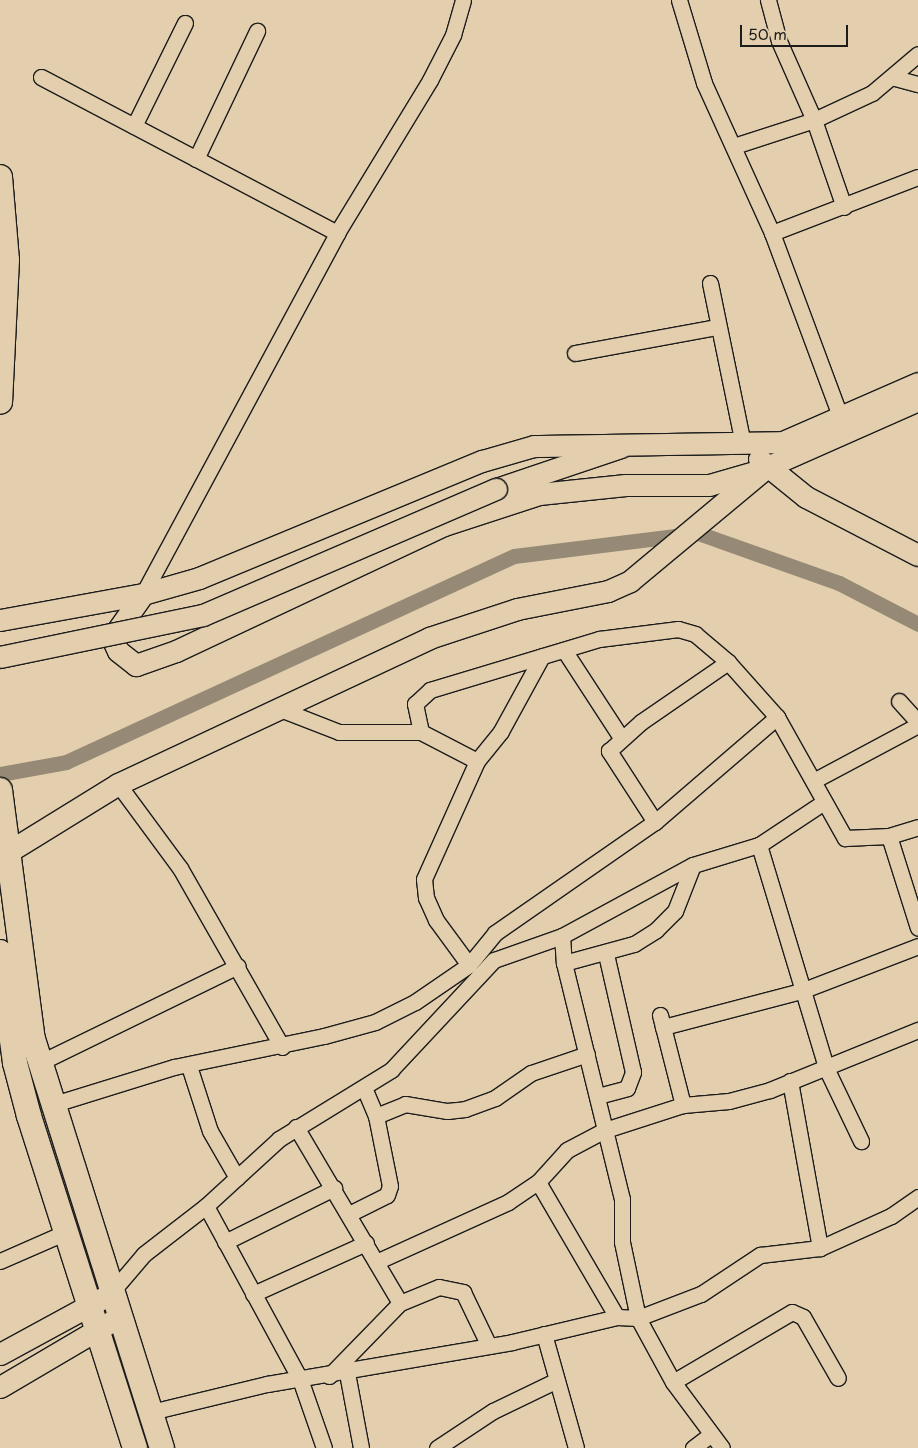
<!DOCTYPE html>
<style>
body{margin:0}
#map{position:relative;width:918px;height:1448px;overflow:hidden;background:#e3cfae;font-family:"Playpen Sans",sans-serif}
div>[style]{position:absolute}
.canal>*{height:15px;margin:-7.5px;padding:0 7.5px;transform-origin:7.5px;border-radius:7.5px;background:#968a76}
.roads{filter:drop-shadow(1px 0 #1c1c1c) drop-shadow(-1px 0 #1c1c1c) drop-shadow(0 1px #1c1c1c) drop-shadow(0 -1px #1c1c1c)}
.street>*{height:15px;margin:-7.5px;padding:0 7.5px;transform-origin:7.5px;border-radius:7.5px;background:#e3cfae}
.secondary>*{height:21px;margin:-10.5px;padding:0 10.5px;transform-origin:10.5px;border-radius:10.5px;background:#e3cfae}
.primary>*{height:24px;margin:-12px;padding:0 12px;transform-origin:12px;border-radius:12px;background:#e3cfae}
.bridges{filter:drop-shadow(1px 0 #1c1c1c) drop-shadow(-1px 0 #1c1c1c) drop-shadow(0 1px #1c1c1c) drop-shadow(0 -1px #1c1c1c)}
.secondary-bridge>*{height:21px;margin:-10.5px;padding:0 10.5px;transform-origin:10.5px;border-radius:10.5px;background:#e3cfae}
span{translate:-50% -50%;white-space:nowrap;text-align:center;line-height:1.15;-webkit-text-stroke:4px #e3cfae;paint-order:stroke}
.scale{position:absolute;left:740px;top:25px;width:108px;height:22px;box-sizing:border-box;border:2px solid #1c1c1c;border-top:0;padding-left:6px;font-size:15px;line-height:18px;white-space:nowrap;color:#1c1c1c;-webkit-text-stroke:4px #e3cfae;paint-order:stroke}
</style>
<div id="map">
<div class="canal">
<i style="left:0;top:774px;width:67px;rotate:-10.3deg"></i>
<i style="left:66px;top:762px;width:493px;rotate:-24.7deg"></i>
<i style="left:514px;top:556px;width:185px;rotate:-7.1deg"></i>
<i style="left:698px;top:533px;width:150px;rotate:19.5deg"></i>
<i style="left:839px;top:583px;width:89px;rotate:27.4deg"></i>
</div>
<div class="roads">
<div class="street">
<i style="left:679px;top:0;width:87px;rotate:73.2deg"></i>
<i style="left:704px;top:83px;width:165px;rotate:65.6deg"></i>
<i style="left:772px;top:233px;width:198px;rotate:69.6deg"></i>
<i style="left:768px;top:0;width:42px;rotate:75deg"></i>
<i style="left:779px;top:41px;width:86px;rotate:66.1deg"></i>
<i style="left:814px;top:120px;width:92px;rotate:71deg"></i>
<i style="left:41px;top:77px;width:335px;rotate:27.8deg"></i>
<i style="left:895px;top:78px;width:24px;rotate:15deg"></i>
<i style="left:134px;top:126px;width:115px;rotate:-63.7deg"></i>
<i style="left:734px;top:146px;width:84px;rotate:-18deg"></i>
<i style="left:814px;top:120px;width:64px;rotate:-25deg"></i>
<i style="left:872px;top:93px;width:60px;rotate:-40.3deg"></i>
<i style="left:196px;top:159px;width:142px;rotate:-64.5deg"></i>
<i style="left:772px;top:233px;width:156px;rotate:-21deg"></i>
<i style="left:710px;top:283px;width:164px;rotate:78.4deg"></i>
<i style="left:575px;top:353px;width:144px;rotate:-10.4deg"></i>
<i style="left:143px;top:594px;width:410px;rotate:-61.7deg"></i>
<i style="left:337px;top:233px;width:179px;rotate:-58.7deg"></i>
<i style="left:430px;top:80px;width:51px;rotate:-62.9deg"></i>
<i style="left:453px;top:35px;width:36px;rotate:-74deg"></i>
<i style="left:564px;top:650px;width:106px;rotate:56.9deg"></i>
<i style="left:899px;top:701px;width:28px;rotate:48deg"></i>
<i style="left:280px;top:709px;width:63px;rotate:21.3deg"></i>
<i style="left:339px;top:732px;width:82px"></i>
<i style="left:421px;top:732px;width:63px;rotate:27.4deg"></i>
<i style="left:421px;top:732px;width:29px;rotate:-102deg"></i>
<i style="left:415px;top:704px;width:21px;rotate:-43deg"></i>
<i style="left:430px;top:690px;width:177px;rotate:-16.8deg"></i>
<i style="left:599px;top:639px;width:80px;rotate:-7.2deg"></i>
<i style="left:678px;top:629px;width:18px;rotate:16deg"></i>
<i style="left:695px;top:634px;width:43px;rotate:40.3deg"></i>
<i style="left:728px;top:662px;width:74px;rotate:48.3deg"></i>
<i style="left:777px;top:717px;width:139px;rotate:60.7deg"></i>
<i style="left:845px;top:838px;width:44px;rotate:-2.6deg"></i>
<i style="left:889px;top:836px;width:30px;rotate:-17deg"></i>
<i style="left:815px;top:780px;width:117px;rotate:-28.1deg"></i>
<i style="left:118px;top:784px;width:104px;rotate:53.6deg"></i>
<i style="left:180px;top:868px;width:206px;rotate:60.3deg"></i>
<i style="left:655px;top:822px;width:85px;rotate:-122.9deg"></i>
<i style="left:609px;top:751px;width:43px;rotate:-42.2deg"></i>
<i style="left:641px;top:722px;width:106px;rotate:-34.6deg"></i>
<i style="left:889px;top:836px;width:96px;rotate:72.5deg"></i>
<i style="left:759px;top:845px;width:235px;rotate:73.2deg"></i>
<i style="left:827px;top:1070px;width:79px;rotate:64.4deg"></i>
<i style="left:562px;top:936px;width:27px;rotate:86deg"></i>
<i style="left:564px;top:963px;width:243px;rotate:76.2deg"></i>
<i style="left:622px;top:1199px;width:43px;rotate:90deg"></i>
<i style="left:622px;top:1242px;width:78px;rotate:78.1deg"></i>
<i style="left:638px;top:1318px;width:73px;rotate:61.3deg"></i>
<i style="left:673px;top:1382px;width:82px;rotate:53.4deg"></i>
<i style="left:564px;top:963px;width:73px;rotate:-15.2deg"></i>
<i style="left:634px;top:944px;width:26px;rotate:-32deg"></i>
<i style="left:656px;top:930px;width:27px;rotate:-45deg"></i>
<i style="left:675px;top:911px;width:49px;rotate:-68.6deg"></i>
<i style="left:469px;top:965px;width:56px;rotate:-126.3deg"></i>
<i style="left:436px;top:920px;width:24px;rotate:-114deg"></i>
<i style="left:426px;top:898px;width:19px;rotate:-96deg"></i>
<i style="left:424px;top:879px;width:129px;rotate:-65.8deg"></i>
<i style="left:477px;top:761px;width:38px;rotate:-51deg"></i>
<i style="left:501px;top:731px;width:85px;rotate:-61.3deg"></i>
<i style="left:660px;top:1015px;width:93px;rotate:75.7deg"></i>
<i style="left:663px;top:1027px;width:143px;rotate:-14.6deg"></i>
<i style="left:801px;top:991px;width:125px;rotate:-21deg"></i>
<i style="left:39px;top:1063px;width:221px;rotate:-26deg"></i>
<i style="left:189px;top:1066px;width:68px;rotate:72.1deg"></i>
<i style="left:210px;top:1131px;width:54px;rotate:60.1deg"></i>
<i style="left:790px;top:1081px;width:170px;rotate:79.8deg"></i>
<i style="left:598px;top:1096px;width:30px;rotate:-15deg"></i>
<i style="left:627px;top:1088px;width:17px;rotate:-69deg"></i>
<i style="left:633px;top:1072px;width:121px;rotate:-102.9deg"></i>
<i style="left:51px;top:1105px;width:129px;rotate:-17.2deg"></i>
<i style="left:174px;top:1067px;width:153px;rotate:-11.7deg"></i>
<i style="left:324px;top:1036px;width:53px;rotate:-15.4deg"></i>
<i style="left:375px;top:1022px;width:45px;rotate:-26.6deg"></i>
<i style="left:415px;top:1002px;width:65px;rotate:-34.4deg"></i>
<i style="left:469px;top:965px;width:41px;rotate:-50.9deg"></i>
<i style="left:495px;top:933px;width:195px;rotate:-34.8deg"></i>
<i style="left:655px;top:822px;width:161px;rotate:-40.7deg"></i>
<i style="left:376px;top:1116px;width:31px;rotate:-22deg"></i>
<i style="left:405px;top:1104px;width:43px;rotate:9.5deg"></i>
<i style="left:447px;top:1111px;width:18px;rotate:-6deg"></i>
<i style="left:465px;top:1109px;width:32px;rotate:-20deg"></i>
<i style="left:495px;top:1098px;width:44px;rotate:-34.8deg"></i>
<i style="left:531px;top:1073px;width:59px;rotate:-18.7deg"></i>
<i style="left:296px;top:1127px;width:204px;rotate:59.4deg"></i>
<i style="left:538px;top:1182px;width:156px;rotate:59.7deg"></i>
<i style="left:206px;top:1206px;width:197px;rotate:61.5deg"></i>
<i style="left:300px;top:1379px;width:73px;rotate:70.8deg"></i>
<i style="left:349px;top:1214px;width:42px;rotate:-26.6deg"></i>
<i style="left:387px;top:1195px;width:9px;rotate:-72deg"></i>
<i style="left:390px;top:1186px;width:71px;rotate:-101.3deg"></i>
<i style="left:376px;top:1116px;width:30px;rotate:-113deg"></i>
<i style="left:225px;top:1242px;width:122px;rotate:-26.4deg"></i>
<i style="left:0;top:1261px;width:72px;rotate:-23.7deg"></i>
<i style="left:376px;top:1262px;width:145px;rotate:-24.4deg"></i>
<i style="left:508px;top:1202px;width:36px;rotate:-34deg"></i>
<i style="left:538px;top:1182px;width:43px;rotate:-47.8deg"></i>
<i style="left:567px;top:1150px;width:43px;rotate:-27.8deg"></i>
<i style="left:605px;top:1130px;width:82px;rotate:-17.8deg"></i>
<i style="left:683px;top:1105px;width:46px;rotate:-5deg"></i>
<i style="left:729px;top:1101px;width:42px;rotate:-15deg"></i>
<i style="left:770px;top:1090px;width:160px;rotate:-22.1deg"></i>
<i style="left:110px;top:1294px;width:52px;rotate:-49.6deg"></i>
<i style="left:144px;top:1254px;width:78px;rotate:-37.7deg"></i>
<i style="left:206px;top:1206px;width:99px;rotate:-42.5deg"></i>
<i style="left:279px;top:1139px;width:132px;rotate:-31.6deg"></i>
<i style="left:391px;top:1070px;width:151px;rotate:-46.9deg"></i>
<i style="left:494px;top:960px;width:72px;rotate:-19.4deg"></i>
<i style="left:562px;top:936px;width:149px;rotate:-28.5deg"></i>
<i style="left:693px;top:865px;width:69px;rotate:-16.9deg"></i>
<i style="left:759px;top:845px;width:78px;rotate:-33.5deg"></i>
<i style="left:253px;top:1294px;width:124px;rotate:-24.3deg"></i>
<i style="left:544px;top:1334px;width:118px;rotate:74.3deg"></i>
<i style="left:347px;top:1373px;width:76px;rotate:79.4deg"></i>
<i style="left:329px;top:1376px;width:102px;rotate:-45.8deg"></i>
<i style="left:400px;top:1303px;width:42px;rotate:-22.3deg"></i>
<i style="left:439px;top:1287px;width:25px;rotate:12deg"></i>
<i style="left:463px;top:1292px;width:60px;rotate:64.3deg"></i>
<i style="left:673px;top:1382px;width:138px;rotate:-30.5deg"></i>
<i style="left:792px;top:1312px;width:12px;rotate:24deg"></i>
<i style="left:803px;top:1317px;width:70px;rotate:60.2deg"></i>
<i style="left:151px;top:1412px;width:119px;rotate:-13.6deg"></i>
<i style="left:267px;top:1384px;width:249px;rotate:-9.7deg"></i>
<i style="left:512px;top:1342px;width:108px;rotate:-13.4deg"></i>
<i style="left:617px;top:1317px;width:21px;rotate:3deg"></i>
<i style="left:638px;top:1318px;width:67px;rotate:-20.9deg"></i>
<i style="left:701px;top:1294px;width:71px;rotate:-33.5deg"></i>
<i style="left:760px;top:1255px;width:60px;rotate:-6.7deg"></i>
<i style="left:820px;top:1248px;width:78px;rotate:-24.3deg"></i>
<i style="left:891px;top:1216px;width:33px;rotate:-35deg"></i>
<i style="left:437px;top:1448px;width:67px;rotate:-33.5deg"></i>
<i style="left:493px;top:1411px;width:69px;rotate:-25.8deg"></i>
<i style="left:693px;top:1448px;width:21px;rotate:-37deg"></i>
</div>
<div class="secondary">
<i style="left:759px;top:459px;width:60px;rotate:39deg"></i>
<i style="left:806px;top:497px;width:126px;rotate:27.4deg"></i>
<i style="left:496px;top:489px;width:132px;rotate:-18.6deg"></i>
<i style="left:143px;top:594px;width:54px;rotate:125.2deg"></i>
<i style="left:112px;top:638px;width:14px;rotate:65deg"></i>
<i style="left:118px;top:651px;width:23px;rotate:38deg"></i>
<i style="left:136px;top:665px;width:42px;rotate:-19.3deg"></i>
<i style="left:176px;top:651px;width:296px;rotate:-25.2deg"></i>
<i style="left:444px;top:525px;width:100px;rotate:-18.1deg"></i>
<i style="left:539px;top:494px;width:87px;rotate:-5.9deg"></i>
<i style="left:626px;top:485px;width:83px"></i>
<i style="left:709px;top:485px;width:47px;rotate:-16.1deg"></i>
<i style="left:0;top:620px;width:145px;rotate:-10.3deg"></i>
<i style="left:143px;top:594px;width:58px;rotate:-15.9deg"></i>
<i style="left:199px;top:578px;width:306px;rotate:-22.5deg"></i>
<i style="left:482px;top:461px;width:54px;rotate:-16.1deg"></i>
<i style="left:534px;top:446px;width:249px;rotate:-0.9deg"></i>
<i style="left:783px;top:442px;width:147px;rotate:-23.6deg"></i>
<i style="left:8px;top:852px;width:129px;rotate:-31.7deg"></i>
<i style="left:118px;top:784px;width:344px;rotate:-25.1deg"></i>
<i style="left:429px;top:638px;width:93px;rotate:-18.2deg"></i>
<i style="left:517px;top:609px;width:93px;rotate:-11.2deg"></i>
<i style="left:608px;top:591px;width:24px;rotate:-24deg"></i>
<i style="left:630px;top:581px;width:178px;rotate:-39.8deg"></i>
<i style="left:767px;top:467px;width:165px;rotate:-23.9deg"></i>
<i style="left:0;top:1354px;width:125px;rotate:-28.6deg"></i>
<i style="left:0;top:1387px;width:138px;rotate:-30.5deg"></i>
</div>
<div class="primary">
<i style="left:0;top:177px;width:83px;rotate:85.2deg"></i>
<i style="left:7px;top:260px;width:142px;rotate:92.8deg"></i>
<i style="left:0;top:790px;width:251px;rotate:82.5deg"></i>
<i style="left:33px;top:1039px;width:429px;rotate:72.5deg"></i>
<i style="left:0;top:952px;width:112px;rotate:82.3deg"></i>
<i style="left:15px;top:1063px;width:55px;rotate:75.2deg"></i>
<i style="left:29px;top:1116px;width:349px;rotate:72.3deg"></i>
</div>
</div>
<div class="bridges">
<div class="secondary-bridge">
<i style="left:0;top:657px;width:207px;rotate:-11.7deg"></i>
<i style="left:203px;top:615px;width:319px;rotate:-23.3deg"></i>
</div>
</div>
<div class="scale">50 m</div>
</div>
